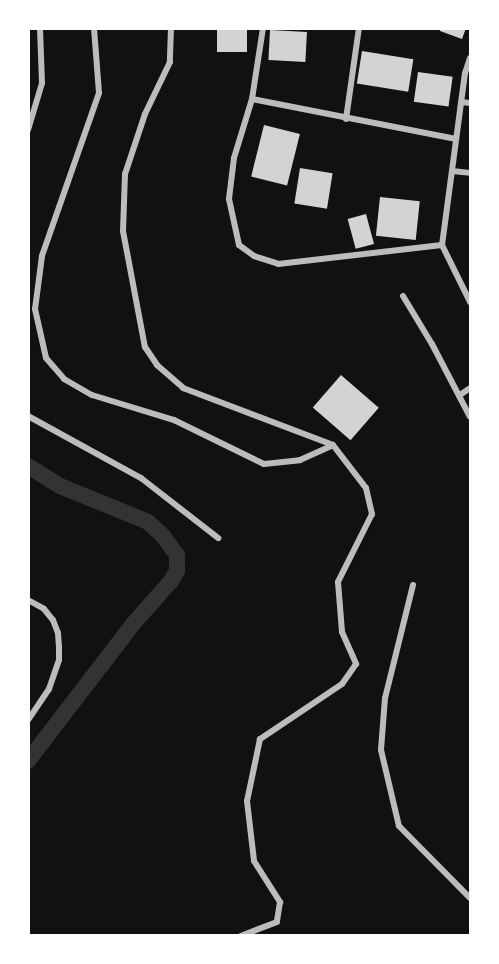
<!DOCTYPE html>
<style>
body{margin:0}
#map{position:relative;width:499px;height:964px;overflow:hidden;background:#111;font-family:Inter,sans-serif}
div>[style]{position:absolute}
.canal>*{height:16px;margin:-8px;padding:0 8px;transform-origin:8px;border-radius:8px;background:#333}
.building>*{inset:0;background:#d3d3d3;transform-origin:0 0}
.minor>*{height:6px;margin:-3px;padding:0 3px;transform-origin:3px;border-radius:3px;background:#bcbcbc}
span{translate:-50% -50%;white-space:nowrap;text-align:center;line-height:1.15;-webkit-text-stroke:4.5px #fff;paint-order:stroke}
.frame{position:absolute;inset:0;border:30px solid #fff;pointer-events:none}
</style>
<div id="map">
<div class="canal">
<i style="left:28px;top:466px;width:38px;rotate:32deg"></i>
<i style="left:60px;top:486px;width:95px;rotate:22.2deg"></i>
<i style="left:148px;top:522px;width:21px;rotate:43deg"></i>
<i style="left:163px;top:536px;width:24px;rotate:54deg"></i>
<i style="left:177px;top:555px;width:16px;rotate:90deg"></i>
<i style="left:177px;top:571px;width:12px;rotate:121deg"></i>
<i style="left:171px;top:581px;width:57px;rotate:131.5deg"></i>
<i style="left:133px;top:624px;width:173px;rotate:127.5deg"></i>
</div>
<div class="building">
<i style="clip-path:polygon(440px 28px,466px 28px,462px 39px,440px 31px)"></i>
<i style="left:217px;top:29px;width:30px;height:23px"></i>
<i style="left:270px;top:30px;width:37px;height:30px;rotate:3deg"></i>
<i style="left:362px;top:51px;width:52px;height:33px;rotate:9deg"></i>
<i style="left:418px;top:72px;width:35px;height:30px;rotate:8deg"></i>
<i style="left:264px;top:125px;width:37px;height:53px;rotate:14deg"></i>
<i style="left:300px;top:168px;width:33px;height:36px;rotate:9deg"></i>
<i style="left:380px;top:197px;width:40px;height:39px;rotate:6deg"></i>
<i style="left:366px;top:214px;width:31px;height:19px;rotate:75deg"></i>
<i style="left:341px;top:375px;width:50px;height:43px;rotate:41deg"></i>
</div>
<div class="minor">
<i style="left:94px;top:28px;width:65px;rotate:85.6deg"></i>
<i style="left:99px;top:93px;width:173px;rotate:109.3deg"></i>
<i style="left:42px;top:256px;width:53px;rotate:97.5deg"></i>
<i style="left:35px;top:309px;width:50px;rotate:77.3deg"></i>
<i style="left:46px;top:358px;width:28px;rotate:49deg"></i>
<i style="left:64px;top:379px;width:32px;rotate:30deg"></i>
<i style="left:92px;top:395px;width:86px;rotate:17deg"></i>
<i style="left:174px;top:420px;width:100px;rotate:26.1deg"></i>
<i style="left:264px;top:464px;width:36px;rotate:-6deg"></i>
<i style="left:300px;top:460px;width:36px;rotate:-24deg"></i>
<i style="left:171px;top:28px;width:34px;rotate:92deg"></i>
<i style="left:170px;top:62px;width:58px;rotate:115.7deg"></i>
<i style="left:145px;top:114px;width:63px;rotate:108.4deg"></i>
<i style="left:125px;top:174px;width:57px;rotate:92deg"></i>
<i style="left:123px;top:231px;width:118px;rotate:79.3deg"></i>
<i style="left:145px;top:347px;width:22px;rotate:56deg"></i>
<i style="left:157px;top:365px;width:35px;rotate:41deg"></i>
<i style="left:183px;top:388px;width:160px;rotate:20.8deg"></i>
<i style="left:333px;top:445px;width:54px;rotate:52.5deg"></i>
<i style="left:366px;top:488px;width:27px;rotate:77deg"></i>
<i style="left:372px;top:514px;width:76px;rotate:116.6deg"></i>
<i style="left:338px;top:582px;width:50px;rotate:85.4deg"></i>
<i style="left:342px;top:632px;width:35px;rotate:66deg"></i>
<i style="left:356px;top:664px;width:24px;rotate:125deg"></i>
<i style="left:342px;top:684px;width:99px;rotate:146.1deg"></i>
<i style="left:260px;top:739px;width:63px;rotate:101.8deg"></i>
<i style="left:247px;top:801px;width:60px;rotate:83.3deg"></i>
<i style="left:254px;top:861px;width:49px;rotate:57.6deg"></i>
<i style="left:280px;top:902px;width:20px;rotate:99deg"></i>
<i style="left:277px;top:922px;width:39px;rotate:159deg"></i>
<i style="left:263px;top:28px;width:72px;rotate:98.8deg"></i>
<i style="left:252px;top:99px;width:62px;rotate:107deg"></i>
<i style="left:234px;top:158px;width:41px;rotate:97deg"></i>
<i style="left:229px;top:199px;width:47px;rotate:77.7deg"></i>
<i style="left:239px;top:245px;width:19px;rotate:36deg"></i>
<i style="left:254px;top:256px;width:25px;rotate:18deg"></i>
<i style="left:278px;top:264px;width:165px;rotate:-6.6deg"></i>
<i style="left:470px;top:58px;width:16px;rotate:108deg"></i>
<i style="left:465px;top:73px;width:174px;rotate:97.6deg"></i>
<i style="left:442px;top:245px;width:64px;rotate:63.8deg"></i>
<i style="left:252px;top:99px;width:208px;rotate:11.1deg"></i>
<i style="left:461px;top:102px;width:9px;rotate:6deg"></i>
<i style="left:346px;top:119px;width:92px;rotate:-81.9deg"></i>
<i style="left:28px;top:130px;width:49px;rotate:-73.4deg"></i>
<i style="left:42px;top:83px;width:55px;rotate:-92.1deg"></i>
<i style="left:452px;top:171px;width:18px;rotate:6deg"></i>
<i style="left:403px;top:296px;width:56px;rotate:58.9deg"></i>
<i style="left:432px;top:344px;width:82px;rotate:62.5deg"></i>
<i style="left:460px;top:395px;width:12px;rotate:-35deg"></i>
<i style="left:28px;top:416px;width:129px;rotate:28.8deg"></i>
<i style="left:141px;top:478px;width:98px;rotate:37.9deg"></i>
<i style="left:413px;top:585px;width:116px;rotate:103.9deg"></i>
<i style="left:385px;top:698px;width:52px;rotate:94.4deg"></i>
<i style="left:381px;top:750px;width:78px;rotate:76.7deg"></i>
<i style="left:399px;top:826px;width:101px;rotate:45.4deg"></i>
<i style="left:28px;top:600px;width:18px;rotate:29deg"></i>
<i style="left:44px;top:609px;width:14px;rotate:51deg"></i>
<i style="left:53px;top:620px;width:14px;rotate:69deg"></i>
<i style="left:58px;top:633px;width:13px;rotate:86deg"></i>
<i style="left:59px;top:646px;width:14px;rotate:90deg"></i>
<i style="left:59px;top:660px;width:31px;rotate:109deg"></i>
<i style="left:49px;top:689px;width:37px;rotate:124deg"></i>
</div>
<div class="frame"></div>
</div>
